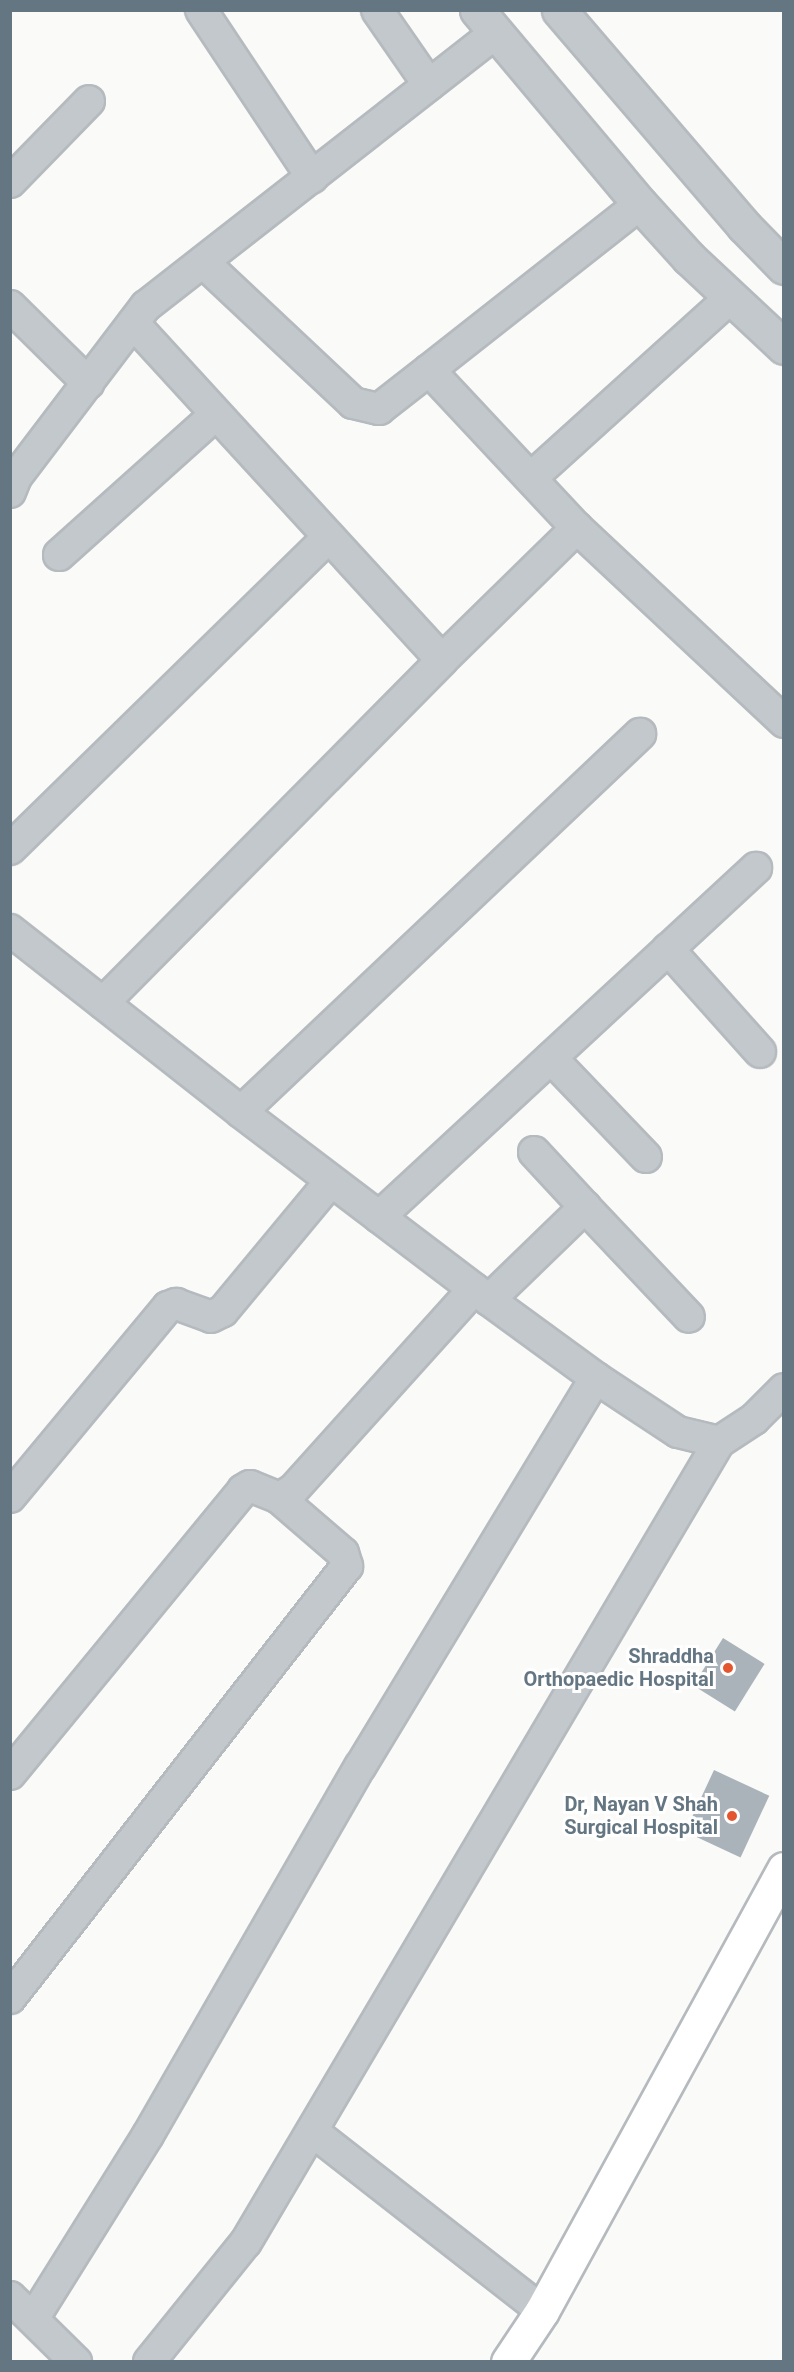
<!DOCTYPE html>
<style>
body{margin:0}
#map{position:relative;width:794px;height:2372px;overflow:hidden;background:#fafaf8;font-family:Roboto,sans-serif}
div>[style]{position:absolute}
.building>*{inset:0;background:#aab3b9;transform-origin:0 0}
.roads{filter:drop-shadow(2px 0 #b5babe) drop-shadow(-2px 0 #b5babe) drop-shadow(0 2px #b5babe) drop-shadow(0 -2px #b5babe)}
.minor>*{height:30px;margin:-15px;padding:0 15px;transform-origin:15px;border-radius:15px;background:#c3c8cc}
.tertiary>*{height:33px;margin:-16.5px;padding:0 16.5px;transform-origin:16.5px;border-radius:16.5px;background:#c3c8cc}
.primary>*{height:33px;margin:-16.5px;padding:0 16.5px;transform-origin:16.5px;border-radius:16.5px;background:#fff}
.dots>*{width:16px;height:16px;translate:-50% -50%;box-sizing:border-box;border:3px solid #fff;border-radius:50%}
span{translate:-50% -50%;white-space:nowrap;text-align:center;line-height:1.15;-webkit-text-stroke:6px #fff;paint-order:stroke}
.poi-label{font-size:20px;color:#657683;font-weight:700}
.right{translate:-100% -50%;text-align:right}
.frame{position:absolute;inset:0;border:12px solid #657683;pointer-events:none}
</style>
<div id="map">
<div class="building">
<i style="left:723px;top:1638px;width:49px;height:56px;rotate:32deg"></i>
<i style="left:714px;top:1770px;width:61px;height:68px;rotate:25deg"></i>
</div>
<div class="roads">
<div class="minor">
<i style="left:201px;top:10px;width:201px;rotate:56.4deg"></i>
<i style="left:377px;top:10px;width:91px;rotate:55.3deg"></i>
<i style="left:10px;top:182px;width:113px;rotate:-45.7deg"></i>
<i style="left:640px;top:204px;width:268px;rotate:141.8deg"></i>
<i style="left:429px;top:370px;width:216px;rotate:46.9deg"></i>
<i style="left:577px;top:528px;width:284px;rotate:43.1deg"></i>
<i style="left:203px;top:262px;width:206px;rotate:43.2deg"></i>
<i style="left:353px;top:403px;width:27px;rotate:13deg"></i>
<i style="left:379px;top:409px;width:63px;rotate:-38deg"></i>
<i style="left:10px;top:306px;width:110px;rotate:44.6deg"></i>
<i style="left:531px;top:478px;width:270px;rotate:-42.1deg"></i>
<i style="left:10px;top:492px;width:16px;rotate:-68deg"></i>
<i style="left:16px;top:477px;width:215px;rotate:-52.8deg"></i>
<i style="left:146px;top:306px;width:444px;rotate:-38deg"></i>
<i style="left:59px;top:555px;width:211px;rotate:-41.9deg"></i>
<i style="left:442px;top:660px;width:189px;rotate:-44.4deg"></i>
<i style="left:10px;top:849px;width:446px;rotate:-44.4deg"></i>
<i style="left:10px;top:930px;width:294px;rotate:38.2deg"></i>
<i style="left:241px;top:1112px;width:293px;rotate:37.2deg"></i>
<i style="left:474px;top:1289px;width:151px;rotate:36.1deg"></i>
<i style="left:596px;top:1378px;width:98px;rotate:33.4deg"></i>
<i style="left:678px;top:1432px;width:42px;rotate:13.7deg"></i>
<i style="left:719px;top:1442px;width:42px;rotate:-33.3deg"></i>
<i style="left:754px;top:1419px;width:42px;rotate:-45deg"></i>
<i style="left:668px;top:949px;width:138px;rotate:48.2deg"></i>
<i style="left:103px;top:1003px;width:482px;rotate:-45.3deg"></i>
<i style="left:442px;top:660px;width:457px;rotate:-132.5deg"></i>
<i style="left:551px;top:1058px;width:137px;rotate:46.2deg"></i>
<i style="left:241px;top:1112px;width:550px;rotate:-43.45deg"></i>
<i style="left:534px;top:1152px;width:75px;rotate:47.2deg"></i>
<i style="left:379px;top:1217px;width:514px;rotate:-42.79deg"></i>
<i style="left:489px;top:1300px;width:134px;rotate:-44.1deg"></i>
<i style="left:585px;top:1207px;width:151px;rotate:46.6deg"></i>
<i style="left:10px;top:1497px;width:247px;rotate:-50.3deg"></i>
<i style="left:168px;top:1307px;width:9px;rotate:-21deg"></i>
<i style="left:176px;top:1304px;width:37px;rotate:20deg"></i>
<i style="left:211px;top:1317px;width:13px;rotate:-27deg"></i>
<i style="left:223px;top:1311px;width:169px;rotate:-50.3deg"></i>
<i style="left:279px;top:1498px;width:16px;rotate:-30deg"></i>
<i style="left:293px;top:1490px;width:270px;rotate:-48deg"></i>
<i style="left:10px;top:1774px;width:367px;rotate:-50.6deg"></i>
<i style="left:243px;top:1490px;width:8px;rotate:-30deg"></i>
<i style="left:250px;top:1486px;width:31px;rotate:22deg"></i>
<i style="left:279px;top:1498px;width:84px;rotate:40.7deg"></i>
<i style="left:343px;top:1553px;width:14px;rotate:73deg"></i>
<i style="left:347px;top:1566px;width:548px;rotate:127.96deg"></i>
<i style="left:312px;top:2131px;width:292px;rotate:38deg"></i>
<i style="left:10px;top:2297px;width:93px;rotate:44.6deg"></i>
<i style="left:33px;top:2319px;width:217px;rotate:-58deg"></i>
<i style="left:148px;top:2135px;width:425px;rotate:-60.1deg"></i>
<i style="left:360px;top:1767px;width:455px;rotate:-58.8deg"></i>
<i style="left:149px;top:2362px;width:154px;rotate:-51.1deg"></i>
<i style="left:246px;top:2242px;width:929px;rotate:-59.41deg"></i>
</div>
<div class="tertiary">
<i style="left:477px;top:10px;width:253px;rotate:50deg"></i>
<i style="left:640px;top:204px;width:73px;rotate:47.8deg"></i>
<i style="left:689px;top:258px;width:130px;rotate:43.1deg"></i>
<i style="left:559px;top:10px;width:284px;rotate:49.4deg"></i>
<i style="left:744px;top:226px;width:57px;rotate:45.7deg"></i>
</div>
<div class="primary">
<i style="left:508px;top:2362px;width:61px;rotate:-56.3deg"></i>
<i style="left:542px;top:2311px;width:504px;rotate:-61.3deg"></i>
</div>
</div>
<div class="dots">
<i style="left:728px;top:1668px;background:#e4572e"></i>
<i style="left:732px;top:1816px;background:#e4572e"></i>
</div>
<div class="poi-label">
<span class="right" style="left:714px;top:1668px">Shraddha<br>Orthopaedic Hospital</span>
<span class="right" style="left:718px;top:1816px">Dr, Nayan V Shah<br>Surgical Hospital</span>
</div>
<div class="frame"></div>
</div>
